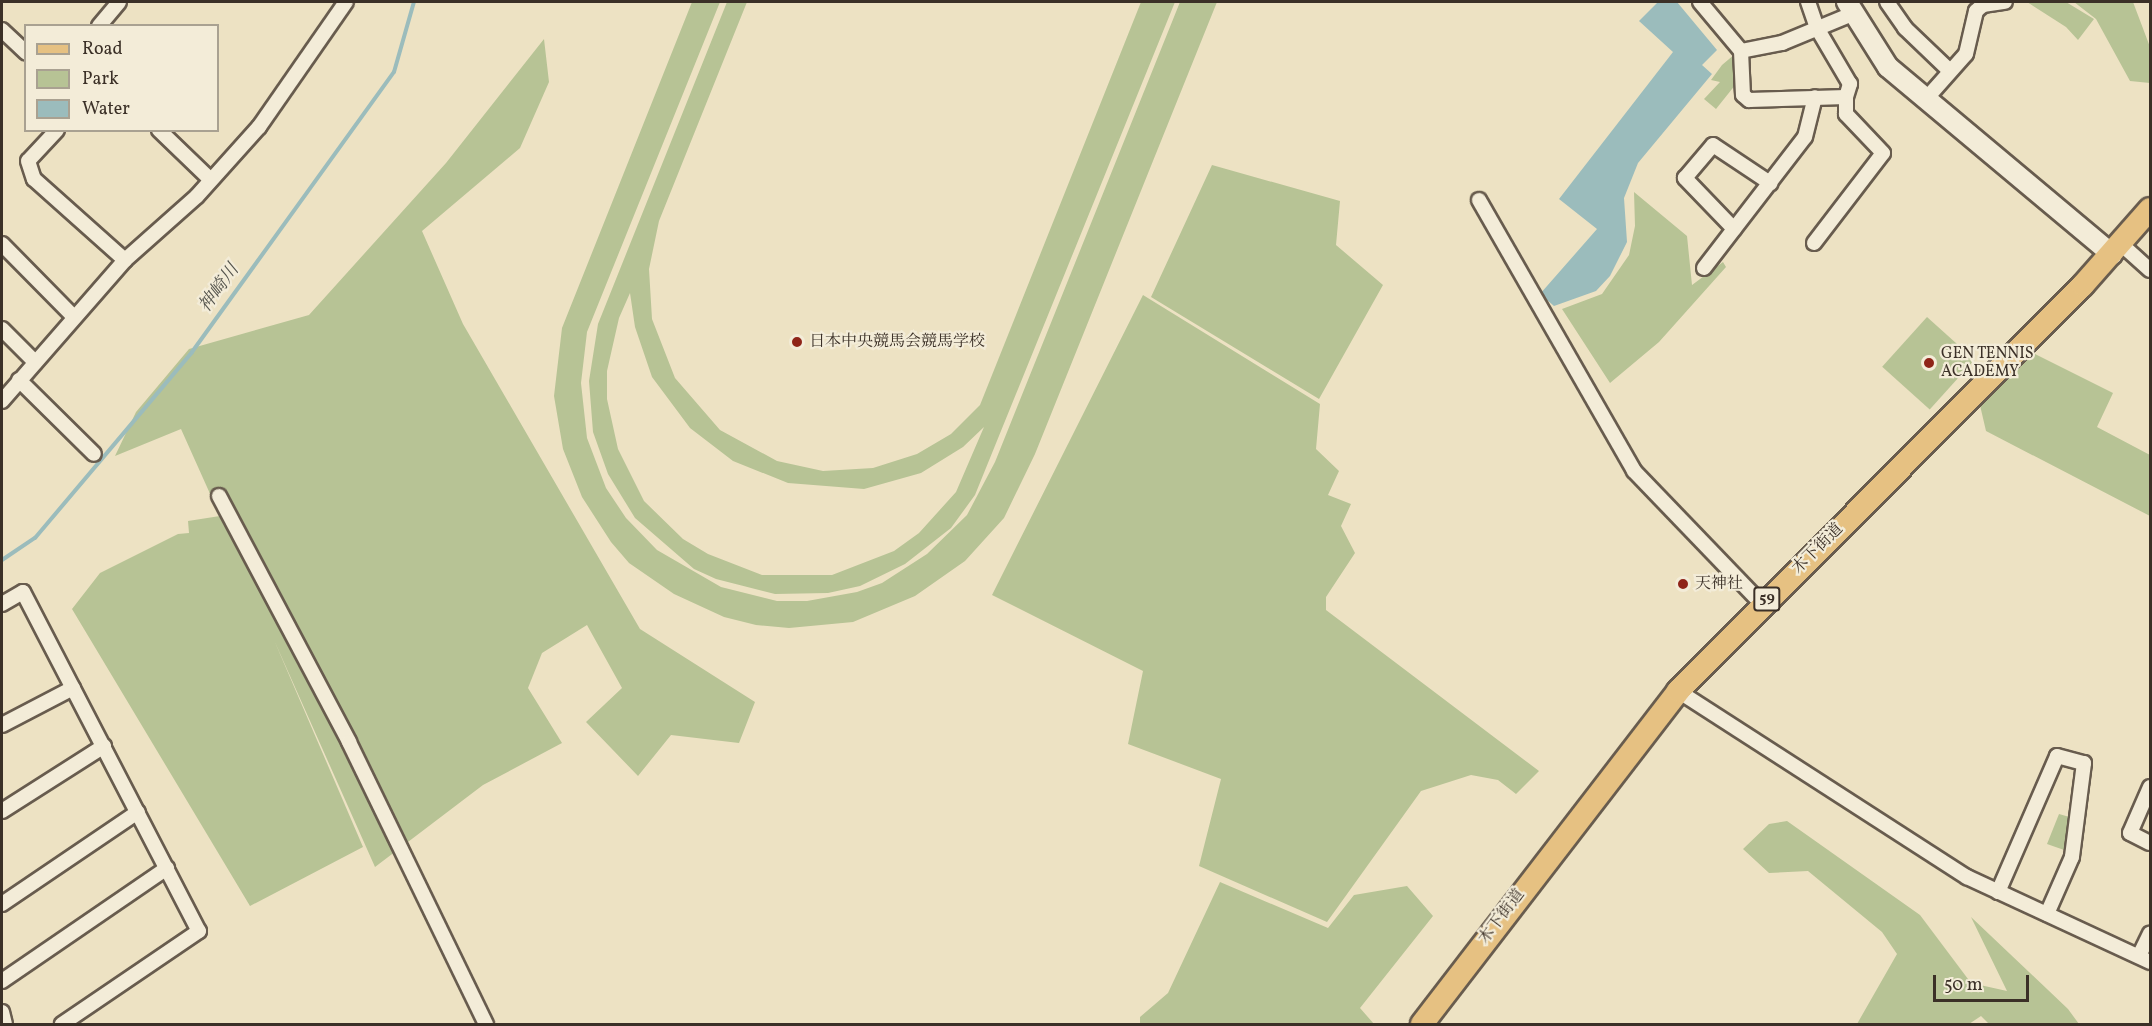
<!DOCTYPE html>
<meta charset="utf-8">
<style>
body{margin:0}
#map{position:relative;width:2152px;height:1026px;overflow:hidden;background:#ede2c3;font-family:Vollkorn,"Noto Serif JP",serif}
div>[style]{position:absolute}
.green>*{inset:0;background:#b7c395;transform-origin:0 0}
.water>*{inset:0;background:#9bbcbc}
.stream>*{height:4px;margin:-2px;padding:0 2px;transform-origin:2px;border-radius:2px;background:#9bbcbc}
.roads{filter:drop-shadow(2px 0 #685c4e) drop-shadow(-2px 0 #685c4e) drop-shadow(0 2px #685c4e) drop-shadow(0 -2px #685c4e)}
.street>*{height:14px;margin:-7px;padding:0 7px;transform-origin:7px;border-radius:7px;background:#f3ecd8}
.secondary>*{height:20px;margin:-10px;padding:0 10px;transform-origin:10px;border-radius:10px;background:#f3ecd8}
.primary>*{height:22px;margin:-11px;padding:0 11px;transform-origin:11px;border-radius:11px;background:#e6c182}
.dots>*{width:16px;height:16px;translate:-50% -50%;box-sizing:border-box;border:3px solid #f3ecd8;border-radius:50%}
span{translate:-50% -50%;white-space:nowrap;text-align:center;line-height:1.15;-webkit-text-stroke:4.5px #f3ecd8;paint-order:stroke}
.shield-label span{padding:2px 4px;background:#f3ecd8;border:2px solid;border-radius:4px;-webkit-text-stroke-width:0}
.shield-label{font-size:15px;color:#3b3027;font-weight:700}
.poi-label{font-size:16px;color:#3b3027}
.left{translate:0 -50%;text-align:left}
.street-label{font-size:16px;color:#3b3027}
.water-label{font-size:18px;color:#53534c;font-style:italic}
.frame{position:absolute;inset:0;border:3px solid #3b3027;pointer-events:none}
.legend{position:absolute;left:24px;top:24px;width:195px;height:108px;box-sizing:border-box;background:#f3ecd8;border:2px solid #a9a191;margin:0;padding:8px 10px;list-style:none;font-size:18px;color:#3b3027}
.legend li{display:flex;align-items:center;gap:12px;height:30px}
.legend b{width:30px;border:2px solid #a9a191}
.scale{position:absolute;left:1933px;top:975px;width:96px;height:27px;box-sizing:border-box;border:3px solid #3b3027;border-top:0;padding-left:8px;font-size:18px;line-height:21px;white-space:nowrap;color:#3b3027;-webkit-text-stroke:4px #f3ecd8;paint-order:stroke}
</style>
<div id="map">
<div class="green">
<i style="clip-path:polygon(692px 2px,720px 2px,587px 332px,581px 383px,587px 438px,606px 488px,626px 518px,657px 550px,721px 587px,777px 601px,807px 601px,857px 592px,882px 583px,927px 554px,967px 515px,995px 462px,1180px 2px,1217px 2px,1035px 454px,1004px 518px,965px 561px,915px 596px,853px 622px,789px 628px,756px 625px,724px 617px,674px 594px,629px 563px,611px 542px,582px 497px,563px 449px,554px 396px,562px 328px)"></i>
<i style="clip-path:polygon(evenodd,727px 2px,747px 2px,659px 221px,649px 269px,652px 319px,675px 378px,720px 430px,777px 461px,823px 471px,873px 468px,917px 454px,951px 434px,980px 405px,1141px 2px,1175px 2px,975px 495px,951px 528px,905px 564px,860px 586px,828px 593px,775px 594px,716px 579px,694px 569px,635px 518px,608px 474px,593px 432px,589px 381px,598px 324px,727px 2px,630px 293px,635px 327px,652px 377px,690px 428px,733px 461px,788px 483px,864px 489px,921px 473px,963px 447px,984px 427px,956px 492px,919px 533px,894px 551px,832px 575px,762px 575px,708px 554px,683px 539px,644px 501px,618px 449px,607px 399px,607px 371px,619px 318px,630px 293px)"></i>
<i style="clip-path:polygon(2027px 2px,2066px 2px,2094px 19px,2078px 40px,2066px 27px)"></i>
<i style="clip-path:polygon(2074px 2px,2133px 2px,2150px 47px,2150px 83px,2130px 81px,2096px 19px)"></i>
<i style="clip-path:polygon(544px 39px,549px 82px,520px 148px,422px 231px,463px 324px,640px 629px,755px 702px,739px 743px,671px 735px,638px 776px,586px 722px,622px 688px,587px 625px,542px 653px,528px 688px,562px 743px,483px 785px,375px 867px,274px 640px,363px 847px,250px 906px,72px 609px,100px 573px,178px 534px,189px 533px,188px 521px,220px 516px,181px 429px,115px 456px,136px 412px,189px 349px,309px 315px,446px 163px)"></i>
<i style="clip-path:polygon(1735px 54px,1736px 84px,1716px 109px,1704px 99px,1720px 82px,1711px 80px,1722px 65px)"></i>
<i style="clip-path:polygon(1212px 165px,1340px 201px,1336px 245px,1383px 285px,1319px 399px,1151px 297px)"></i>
<i style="clip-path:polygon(1634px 192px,1687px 236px,1692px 285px,1723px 262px,1726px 267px,1659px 342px,1610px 383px,1562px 309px,1602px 294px,1629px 255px,1635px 226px)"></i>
<i style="clip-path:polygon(1143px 295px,1320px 404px,1316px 449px,1339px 471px,1328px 495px,1351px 504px,1341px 526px,1355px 553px,1326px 597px,1326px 610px,1539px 771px,1516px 794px,1498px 780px,1471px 775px,1421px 791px,1327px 922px,1199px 866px,1221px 779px,1128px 744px,1143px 671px,992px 595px)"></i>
<i style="left:1927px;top:317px;width:64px;height:67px;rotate:42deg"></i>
<i style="clip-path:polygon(2029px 351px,2113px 393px,2097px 427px,2150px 455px,2150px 516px,1986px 431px,1979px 401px)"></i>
<i style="clip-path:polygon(2059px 814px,2073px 818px,2067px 851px,2047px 844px)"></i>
<i style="clip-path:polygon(1787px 821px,1920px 915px,1971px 983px,2007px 991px,1971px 917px,2068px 1009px,2079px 1024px,1989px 1024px,1981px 1016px,1969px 1024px,1857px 1024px,1897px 954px,1882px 932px,1808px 871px,1769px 873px,1743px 849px,1769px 824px)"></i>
<i style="clip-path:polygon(1220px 882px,1328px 928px,1354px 895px,1407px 886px,1433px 916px,1360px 1008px,1374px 1024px,1140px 1024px,1140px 1017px,1168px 993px)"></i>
</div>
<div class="water">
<i style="clip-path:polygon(1658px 2px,1677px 2px,1717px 50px,1702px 65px,1712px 74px,1638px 163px,1624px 198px,1627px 242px,1610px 276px,1596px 291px,1554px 306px,1540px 294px,1597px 229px,1559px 199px,1673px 52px,1639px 21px)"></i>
</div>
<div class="stream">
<i style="left:2px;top:560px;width:40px;rotate:-34deg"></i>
<i style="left:35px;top:538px;width:243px;rotate:-49.8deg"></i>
<i style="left:192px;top:352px;width:345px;rotate:-54.2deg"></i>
<i style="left:394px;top:72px;width:73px;rotate:-74.1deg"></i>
</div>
<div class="roads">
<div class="street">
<i style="left:1700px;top:2px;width:64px;rotate:50.1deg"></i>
<i style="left:1741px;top:51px;width:44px;rotate:87.4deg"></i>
<i style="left:1743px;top:95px;width:8px;rotate:40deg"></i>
<i style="left:1749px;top:100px;width:97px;rotate:-1.8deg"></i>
<i style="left:1846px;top:97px;width:14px;rotate:-73deg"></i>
<i style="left:1850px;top:84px;width:65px;rotate:-120.5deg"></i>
<i style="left:1817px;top:28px;width:28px;rotate:-109deg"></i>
<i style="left:1887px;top:2px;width:32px;rotate:55deg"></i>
<i style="left:1905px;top:28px;width:62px;rotate:43.7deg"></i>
<i style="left:99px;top:26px;width:31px;rotate:-50deg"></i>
<i style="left:2px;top:30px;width:33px;rotate:43deg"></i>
<i style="left:1741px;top:51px;width:42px;rotate:-11deg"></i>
<i style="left:1782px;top:43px;width:76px;rotate:-22.5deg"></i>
<i style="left:1926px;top:99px;width:60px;rotate:-48.4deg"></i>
<i style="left:1966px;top:54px;width:44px;rotate:-76.9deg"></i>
<i style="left:1976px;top:11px;width:9px;rotate:-41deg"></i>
<i style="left:1983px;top:5px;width:22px;rotate:-8deg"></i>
<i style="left:57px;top:130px;width:42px;rotate:133.1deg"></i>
<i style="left:28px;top:161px;width:19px;rotate:72deg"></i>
<i style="left:34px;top:179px;width:122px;rotate:41.7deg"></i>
<i style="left:159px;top:130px;width:72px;rotate:43.9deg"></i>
<i style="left:1479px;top:200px;width:312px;rotate:60.2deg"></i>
<i style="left:1634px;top:471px;width:185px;rotate:46.1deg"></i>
<i style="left:1734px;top:229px;width:71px;rotate:-133.9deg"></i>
<i style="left:1685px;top:178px;width:43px;rotate:-49.7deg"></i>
<i style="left:1713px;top:145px;width:69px;rotate:33.7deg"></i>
<i style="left:1814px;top:243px;width:113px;rotate:-52.5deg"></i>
<i style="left:1883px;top:153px;width:54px;rotate:-133.5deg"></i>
<i style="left:1846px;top:114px;width:17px;rotate:-90deg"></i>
<i style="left:2px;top:244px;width:103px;rotate:45.4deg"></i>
<i style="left:2121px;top:244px;width:39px;rotate:42deg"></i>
<i style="left:1704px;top:268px;width:165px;rotate:-52.4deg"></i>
<i style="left:1805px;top:137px;width:41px;rotate:-76deg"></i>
<i style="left:2px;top:329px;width:47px;rotate:45deg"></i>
<i style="left:19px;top:380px;width:105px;rotate:44.6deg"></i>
<i style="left:2px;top:401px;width:187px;rotate:-48.9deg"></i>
<i style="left:125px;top:260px;width:96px;rotate:-41.6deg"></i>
<i style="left:197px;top:196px;width:93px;rotate:-48.1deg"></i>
<i style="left:259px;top:127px;width:152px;rotate:-55.2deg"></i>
<i style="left:219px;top:496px;width:278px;rotate:62.1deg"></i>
<i style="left:349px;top:742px;width:314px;rotate:64.1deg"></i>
<i style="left:2px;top:604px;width:24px;rotate:-30deg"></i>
<i style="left:23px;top:592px;width:382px;rotate:62.6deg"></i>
<i style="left:199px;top:931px;width:166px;rotate:145.8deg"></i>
<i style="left:1678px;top:691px;width:344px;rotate:32.8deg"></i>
<i style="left:1967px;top:877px;width:202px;rotate:24.9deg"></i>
<i style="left:2px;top:725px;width:80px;rotate:-27.5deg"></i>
<i style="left:2150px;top:787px;width:50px;rotate:113.5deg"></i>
<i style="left:2130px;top:833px;width:22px;rotate:27deg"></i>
<i style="left:2px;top:811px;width:121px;rotate:-32.5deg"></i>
<i style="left:1998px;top:892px;width:148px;rotate:-66.5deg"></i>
<i style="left:2057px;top:756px;width:28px;rotate:15deg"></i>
<i style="left:2084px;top:763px;width:95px;rotate:97.3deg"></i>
<i style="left:2072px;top:857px;width:62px;rotate:113.7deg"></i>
<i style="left:2px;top:904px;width:164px;rotate:-34.1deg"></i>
<i style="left:2139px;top:956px;width:25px;rotate:-64deg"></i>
<i style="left:2px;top:981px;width:200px;rotate:-34.4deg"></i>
<i style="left:2px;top:1012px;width:12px;rotate:76deg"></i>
</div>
<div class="secondary">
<i style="left:1847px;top:2px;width:77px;rotate:57.8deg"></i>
<i style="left:1888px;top:67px;width:292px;rotate:39.9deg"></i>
</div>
<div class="primary">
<i style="left:1422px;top:1024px;width:420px;rotate:-52.4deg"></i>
<i style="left:1678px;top:691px;width:573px;rotate:-45.07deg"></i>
<i style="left:2083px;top:285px;width:101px;rotate:-48.6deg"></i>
</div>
</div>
<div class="dots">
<i style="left:797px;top:342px;background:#8f2418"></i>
<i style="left:1929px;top:363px;background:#8f2418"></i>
<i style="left:1683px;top:584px;background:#8f2418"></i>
</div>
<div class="shield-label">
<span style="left:1767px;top:599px">59</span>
</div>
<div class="poi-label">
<span class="left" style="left:809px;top:342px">日本中央競馬会競馬学校</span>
<span class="left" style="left:1941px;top:363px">GEN TENNIS<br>ACADEMY</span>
<span class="left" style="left:1695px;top:584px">天神社</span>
</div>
<div class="street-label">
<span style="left:1818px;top:549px;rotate:-45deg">木下街道</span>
<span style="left:1502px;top:917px;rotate:-53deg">木下街道</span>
</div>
<div class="water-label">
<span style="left:220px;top:289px;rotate:-54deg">神崎川</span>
</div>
<div class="frame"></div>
<ul class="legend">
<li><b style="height:8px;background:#e6c182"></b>Road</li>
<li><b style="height:16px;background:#b7c395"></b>Park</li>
<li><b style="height:16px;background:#9bbcbc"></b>Water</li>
</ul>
<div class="scale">50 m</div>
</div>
